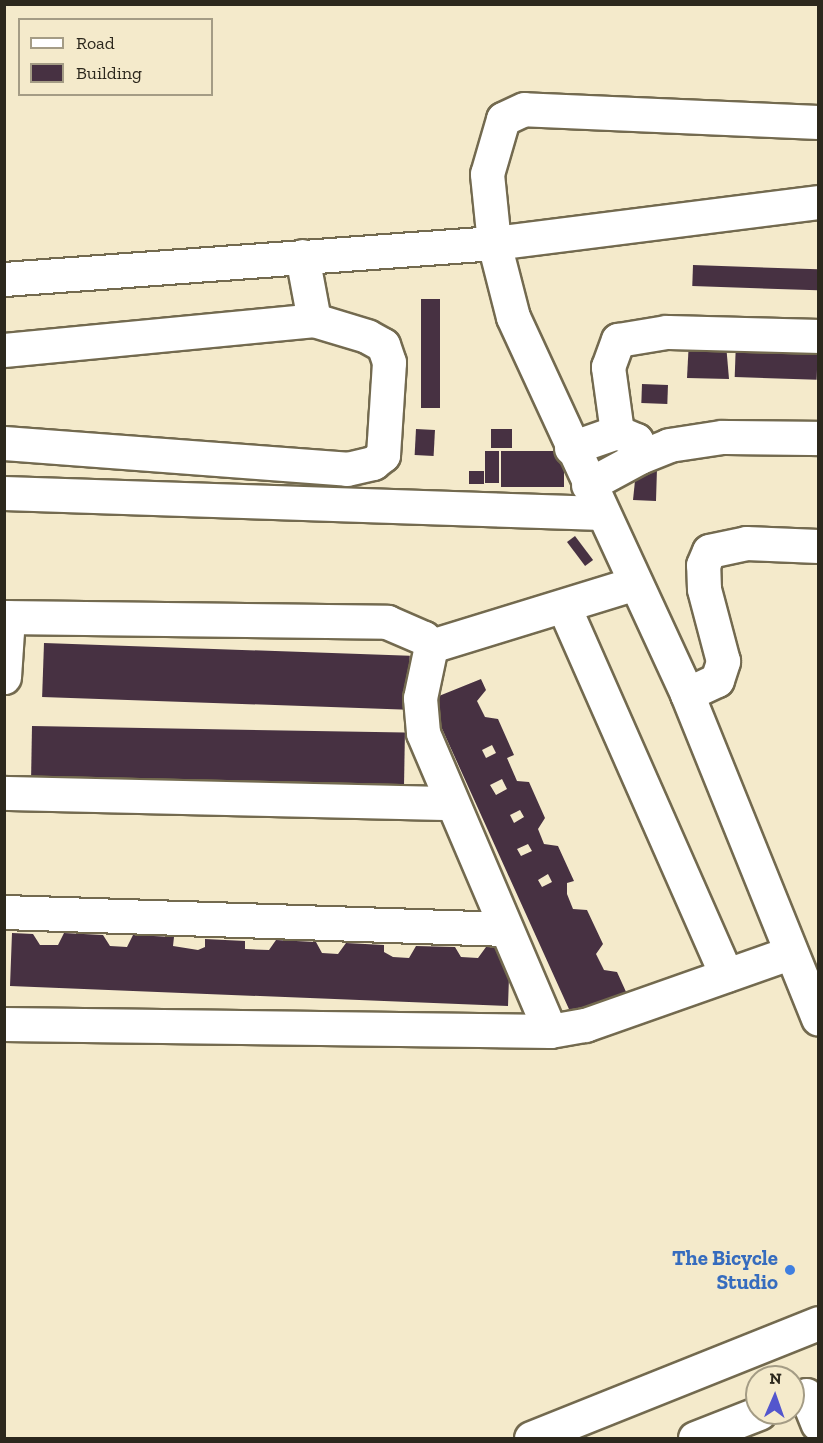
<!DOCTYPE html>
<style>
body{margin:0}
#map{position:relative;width:823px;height:1443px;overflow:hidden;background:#f4eacb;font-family:"Zilla Slab",serif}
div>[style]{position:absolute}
.building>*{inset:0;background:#473142;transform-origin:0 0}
.roads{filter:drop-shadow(2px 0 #736a4f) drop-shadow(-2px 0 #736a4f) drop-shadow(0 2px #736a4f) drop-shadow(0 -2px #736a4f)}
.minor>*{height:33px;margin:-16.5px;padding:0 16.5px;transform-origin:16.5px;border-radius:16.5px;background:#fff}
.dots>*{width:16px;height:16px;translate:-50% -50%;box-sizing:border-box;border:3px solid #f4eacb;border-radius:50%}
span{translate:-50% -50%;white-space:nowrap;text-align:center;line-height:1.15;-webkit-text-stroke:6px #f4eacb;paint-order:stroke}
.shop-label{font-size:21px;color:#366cbe;font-weight:700}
.right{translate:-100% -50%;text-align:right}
.frame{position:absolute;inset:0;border:6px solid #2c281d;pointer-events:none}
.legend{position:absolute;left:18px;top:18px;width:195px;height:78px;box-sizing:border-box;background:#f4eacb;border:2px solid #a49c85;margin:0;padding:8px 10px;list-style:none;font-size:18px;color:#2c281d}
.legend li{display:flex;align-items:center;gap:12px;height:30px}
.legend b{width:30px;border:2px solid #a49c85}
.north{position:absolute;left:745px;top:1365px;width:60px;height:60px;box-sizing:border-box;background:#f4eacb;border:2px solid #a49c85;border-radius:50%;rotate:2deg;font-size:16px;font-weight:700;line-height:24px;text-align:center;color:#2c281d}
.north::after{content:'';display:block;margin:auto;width:21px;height:27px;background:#5356cd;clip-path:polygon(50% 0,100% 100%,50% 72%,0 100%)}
</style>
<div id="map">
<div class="building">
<i style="left:693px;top:265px;width:125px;height:21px;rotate:2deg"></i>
<i style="left:421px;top:299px;width:19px;height:109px"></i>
<i style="clip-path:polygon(689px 340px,726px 344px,729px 379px,687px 378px)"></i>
<i style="left:736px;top:340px;width:82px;height:37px;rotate:2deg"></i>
<i style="left:642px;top:384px;width:26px;height:19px;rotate:2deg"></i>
<i style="left:416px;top:429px;width:19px;height:26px;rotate:3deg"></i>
<i style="left:491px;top:429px;width:21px;height:19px"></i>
<i style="left:485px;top:451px;width:14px;height:32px"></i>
<i style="left:501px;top:451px;width:63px;height:36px"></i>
<i style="clip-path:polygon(657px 468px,656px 501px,633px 500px,636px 471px)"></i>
<i style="left:469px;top:471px;width:15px;height:13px"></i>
<i style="left:575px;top:536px;width:30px;height:10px;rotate:53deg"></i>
<i style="left:44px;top:643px;width:366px;height:54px;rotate:2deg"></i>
<i style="clip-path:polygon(evenodd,481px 679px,486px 690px,477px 701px,485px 717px,498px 719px,514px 755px,507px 758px,517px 781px,529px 782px,545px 818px,538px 829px,544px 844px,558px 846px,574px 881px,567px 883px,567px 894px,573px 909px,587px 910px,603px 944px,596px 954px,604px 970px,617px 972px,627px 994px,573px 1018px,429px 700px,481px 679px,492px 745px,496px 753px,486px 758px,482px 750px,492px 745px,481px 679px,502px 779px,507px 789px,496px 795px,490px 785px,502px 779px,481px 679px,520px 810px,524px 817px,514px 823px,510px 815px,520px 810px,481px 679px,528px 844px,532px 851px,521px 856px,517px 849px,528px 844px,481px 679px,548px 874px,552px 882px,542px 887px,538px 880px,548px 874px)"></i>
<i style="left:32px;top:726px;width:373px;height:54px;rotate:1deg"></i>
<i style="clip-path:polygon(12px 933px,33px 934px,40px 945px,58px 945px,64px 933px,103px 935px,110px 946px,127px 947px,133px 935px,174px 937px,173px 946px,198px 950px,205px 947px,205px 939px,245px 941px,245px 949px,269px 950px,276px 940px,316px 942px,322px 953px,338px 954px,346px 943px,384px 945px,384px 952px,393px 957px,409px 958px,416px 946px,455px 947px,461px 957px,478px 958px,486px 947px,510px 948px,508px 1006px,10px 986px)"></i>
</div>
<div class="roads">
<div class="minor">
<i style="left:818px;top:122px;width:294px;rotate:-177.5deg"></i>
<i style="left:524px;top:109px;width:23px;rotate:155deg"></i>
<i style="left:503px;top:119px;width:57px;rotate:106.2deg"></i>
<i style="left:487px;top:174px;width:69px;rotate:84.2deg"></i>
<i style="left:494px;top:243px;width:76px;rotate:75.6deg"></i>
<i style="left:513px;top:317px;width:415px;rotate:65.2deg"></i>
<i style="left:687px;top:694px;width:350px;rotate:68deg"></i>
<i style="left:4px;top:279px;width:491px;rotate:-4.2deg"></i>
<i style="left:494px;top:243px;width:327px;rotate:-7.2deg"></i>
<i style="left:4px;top:350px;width:311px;rotate:-5.5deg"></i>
<i style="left:617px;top:432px;width:66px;rotate:-97.9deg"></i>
<i style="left:608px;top:367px;width:29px;rotate:-70deg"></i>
<i style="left:618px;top:340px;width:49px;rotate:-9.5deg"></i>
<i style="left:666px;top:332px;width:152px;rotate:1.5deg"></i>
<i style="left:4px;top:443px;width:344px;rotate:4.3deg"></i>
<i style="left:347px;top:469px;width:27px;rotate:-13deg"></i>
<i style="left:373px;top:463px;width:13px;rotate:-39deg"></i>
<i style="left:383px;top:455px;width:93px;rotate:-86.3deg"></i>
<i style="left:389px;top:362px;width:18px;rotate:-109deg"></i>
<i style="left:383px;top:345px;width:18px;rotate:-151deg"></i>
<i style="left:367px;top:336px;width:55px;rotate:-163.2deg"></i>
<i style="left:314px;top:320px;width:65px;rotate:-100.6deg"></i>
<i style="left:571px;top:448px;width:49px;rotate:-19.2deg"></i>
<i style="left:617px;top:432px;width:21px;rotate:23deg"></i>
<i style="left:636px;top:440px;width:17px;rotate:77deg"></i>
<i style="left:640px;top:457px;width:59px;rotate:151.7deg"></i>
<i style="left:640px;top:457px;width:31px;rotate:-22deg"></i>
<i style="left:669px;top:445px;width:54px;rotate:-8.6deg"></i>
<i style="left:722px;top:437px;width:96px;rotate:0.6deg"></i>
<i style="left:4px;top:493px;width:598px;rotate:1.92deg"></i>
<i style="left:564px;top:607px;width:402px;rotate:66.2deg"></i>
<i style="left:4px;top:617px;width:383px;rotate:0.7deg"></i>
<i style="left:387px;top:622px;width:40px;rotate:23.4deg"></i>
<i style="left:424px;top:638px;width:11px;rotate:49deg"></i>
<i style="left:431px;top:646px;width:53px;rotate:101.9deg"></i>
<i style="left:420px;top:698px;width:35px;rotate:85deg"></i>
<i style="left:423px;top:733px;width:324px;rotate:66.9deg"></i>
<i style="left:431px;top:646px;width:211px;rotate:-17.1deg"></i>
<i style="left:4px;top:677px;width:60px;rotate:-86.2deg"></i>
<i style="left:687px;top:694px;width:33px;rotate:-25deg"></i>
<i style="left:717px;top:680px;width:20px;rotate:-72deg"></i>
<i style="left:723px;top:661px;width:74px;rotate:-104.8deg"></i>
<i style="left:704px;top:589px;width:24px;rotate:-92deg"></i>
<i style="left:703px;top:565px;width:15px;rotate:-67deg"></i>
<i style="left:709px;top:551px;width:38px;rotate:-12deg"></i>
<i style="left:746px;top:543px;width:72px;rotate:2.4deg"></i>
<i style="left:4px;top:793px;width:445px;rotate:1.3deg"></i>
<i style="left:4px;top:912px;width:501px;rotate:1.94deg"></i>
<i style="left:4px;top:1024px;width:546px;rotate:0.73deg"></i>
<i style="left:550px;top:1031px;width:36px;rotate:-10deg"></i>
<i style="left:585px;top:1025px;width:216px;rotate:-19.4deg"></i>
<i style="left:806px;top:1395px;width:31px;rotate:68deg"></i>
<i style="left:531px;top:1438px;width:309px;rotate:-21.8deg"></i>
<i style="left:695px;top:1438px;width:69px;rotate:-21.3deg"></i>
</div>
</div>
<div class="dots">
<i style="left:790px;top:1270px;background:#3f7fe0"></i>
</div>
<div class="shop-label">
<span class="right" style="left:778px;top:1270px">The Bicycle<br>Studio</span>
</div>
<div class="frame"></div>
<ul class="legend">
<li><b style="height:8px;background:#fff"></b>Road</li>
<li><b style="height:16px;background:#473142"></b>Building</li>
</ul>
<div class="north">N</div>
</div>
